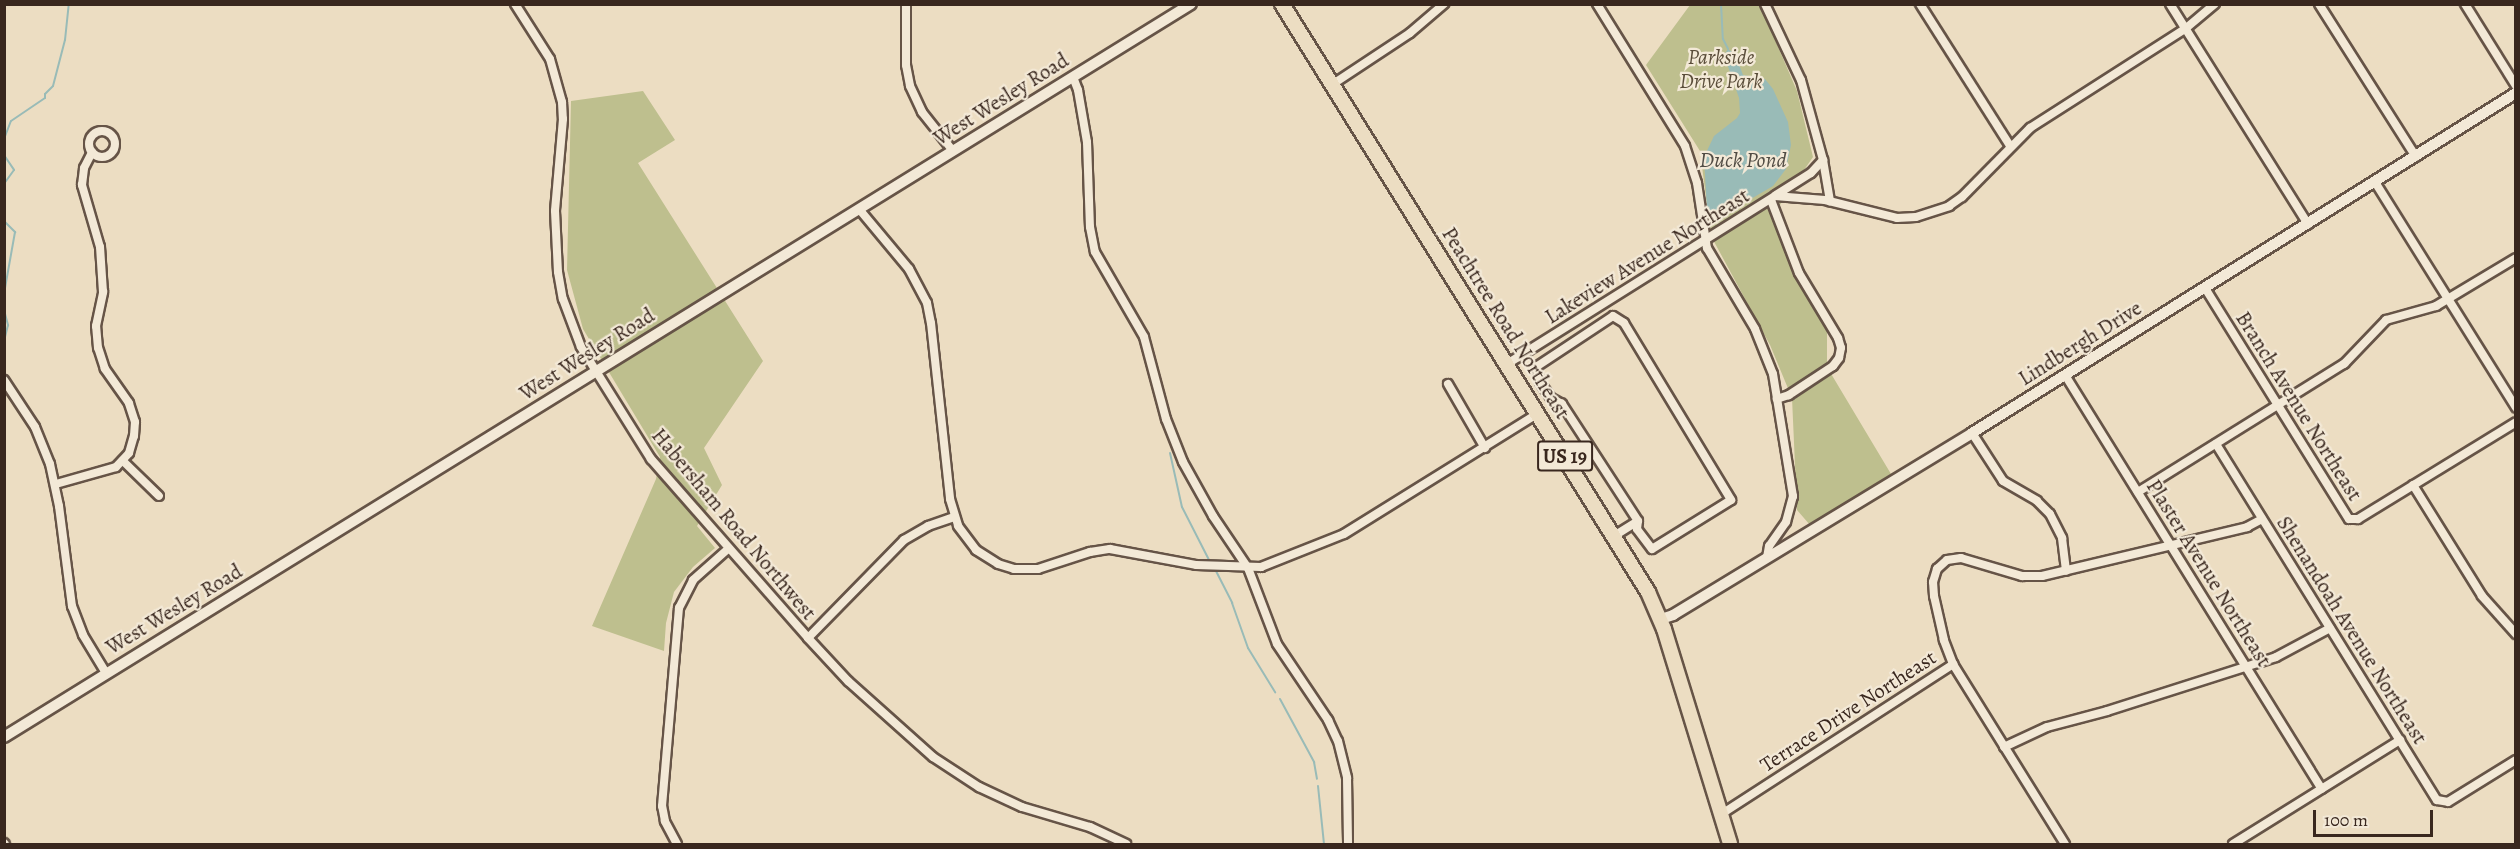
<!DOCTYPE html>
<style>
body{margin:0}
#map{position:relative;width:2520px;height:849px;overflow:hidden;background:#ecddc2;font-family:Alegreya,serif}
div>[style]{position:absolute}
.green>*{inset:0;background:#bebf8e}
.water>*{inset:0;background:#99bbb7}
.stream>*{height:2px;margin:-1px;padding:0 1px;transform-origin:1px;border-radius:1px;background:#99bbb7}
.roads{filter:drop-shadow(2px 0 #665447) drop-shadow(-2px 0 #665447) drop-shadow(0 2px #665447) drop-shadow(0 -2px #665447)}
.street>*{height:8px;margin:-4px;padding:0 4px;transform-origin:4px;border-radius:4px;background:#f3e9d7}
.street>.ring{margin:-4px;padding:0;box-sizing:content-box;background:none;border:8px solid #f3e9d7;border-radius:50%}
.secondary>*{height:10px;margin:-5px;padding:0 5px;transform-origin:5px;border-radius:5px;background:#f3e9d7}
.highway>*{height:14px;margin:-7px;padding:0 7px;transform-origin:7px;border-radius:7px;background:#ecddc2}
span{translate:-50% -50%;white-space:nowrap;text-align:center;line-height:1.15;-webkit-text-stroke:4.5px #f3e9d7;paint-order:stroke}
.shield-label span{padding:2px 4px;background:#f3e9d7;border:2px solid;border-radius:4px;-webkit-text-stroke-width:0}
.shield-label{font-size:20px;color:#39271e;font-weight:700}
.park-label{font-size:21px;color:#5a4d3a;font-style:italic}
.street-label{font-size:21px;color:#39271e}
.water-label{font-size:22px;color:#514c44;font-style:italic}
.frame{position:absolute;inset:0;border:6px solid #39271e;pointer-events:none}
.scale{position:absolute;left:2313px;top:810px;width:120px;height:27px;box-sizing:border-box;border:3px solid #39271e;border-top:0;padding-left:8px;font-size:18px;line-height:21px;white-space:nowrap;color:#39271e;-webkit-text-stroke:4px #f3e9d7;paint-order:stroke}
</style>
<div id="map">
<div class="green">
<i style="clip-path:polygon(1690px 5px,1760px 5px,1797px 91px,1813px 157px,1773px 215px,1827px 329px,1827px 367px,1891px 474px,1810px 525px,1797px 510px,1792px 398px,1770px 345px,1711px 236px,1700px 151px,1646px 65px)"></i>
<i style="clip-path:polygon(643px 91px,675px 140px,638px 163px,763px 361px,704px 448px,722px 485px,697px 526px,715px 548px,693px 567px,674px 592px,666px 623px,664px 651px,592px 626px,656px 479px,660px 457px,583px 329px,567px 270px,571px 101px)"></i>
</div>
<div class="water">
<i style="clip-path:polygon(1728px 49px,1735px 54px,1743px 75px,1765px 79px,1773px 89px,1788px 122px,1791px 145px,1786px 169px,1773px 186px,1720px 217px,1710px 214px,1707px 210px,1704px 157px,1714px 136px,1737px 118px,1740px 113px,1739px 98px,1724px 55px)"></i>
</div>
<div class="stream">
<i style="left:1721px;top:4px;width:35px;rotate:87deg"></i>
<i style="left:1723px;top:39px;width:11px;rotate:63deg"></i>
<i style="left:4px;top:139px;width:19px;rotate:-69deg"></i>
<i style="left:11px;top:121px;width:41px;rotate:-34.1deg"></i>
<i style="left:45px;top:98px;width:4px;rotate:-90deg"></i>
<i style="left:45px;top:94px;width:11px;rotate:-45deg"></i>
<i style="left:53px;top:86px;width:48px;rotate:-75.4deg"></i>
<i style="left:65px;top:40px;width:36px;rotate:-84deg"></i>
<i style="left:4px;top:155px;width:18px;rotate:56deg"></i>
<i style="left:14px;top:170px;width:17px;rotate:126deg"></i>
<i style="left:4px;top:221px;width:16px;rotate:45deg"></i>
<i style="left:15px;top:232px;width:63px;rotate:100.1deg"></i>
<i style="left:4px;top:310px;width:16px;rotate:75deg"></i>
<i style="left:8px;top:325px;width:16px;rotate:104deg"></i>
<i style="left:1170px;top:453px;width:55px;rotate:77.5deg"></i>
<i style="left:1182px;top:507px;width:59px;rotate:63deg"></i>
<i style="left:1216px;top:571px;width:36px;rotate:63deg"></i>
<i style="left:1232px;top:603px;width:48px;rotate:70.4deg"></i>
<i style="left:1248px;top:648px;width:52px;rotate:58.5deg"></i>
<i style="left:1280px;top:699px;width:72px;rotate:61.6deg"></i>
<i style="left:1314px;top:762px;width:17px;rotate:80deg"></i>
<i style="left:1318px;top:786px;width:58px;rotate:84.1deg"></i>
</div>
<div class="roads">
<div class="street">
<i style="left:515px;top:4px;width:65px;rotate:57.5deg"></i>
<i style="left:550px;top:59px;width:45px;rotate:74.4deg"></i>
<i style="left:562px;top:102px;width:17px;rotate:87deg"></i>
<i style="left:563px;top:119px;width:92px;rotate:95deg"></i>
<i style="left:555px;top:211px;width:61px;rotate:87.2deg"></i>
<i style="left:558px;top:272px;width:27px;rotate:80deg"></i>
<i style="left:563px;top:299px;width:51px;rotate:69.4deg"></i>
<i style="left:581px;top:347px;width:132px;rotate:58deg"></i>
<i style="left:651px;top:459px;width:238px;rotate:48.7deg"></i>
<i style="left:808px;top:638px;width:59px;rotate:47.1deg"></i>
<i style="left:848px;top:681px;width:114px;rotate:41.8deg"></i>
<i style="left:933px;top:757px;width:55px;rotate:33.1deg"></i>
<i style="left:979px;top:787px;width:47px;rotate:24.9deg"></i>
<i style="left:1022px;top:807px;width:71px;rotate:16.4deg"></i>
<i style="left:1090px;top:827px;width:40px;rotate:25deg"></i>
<i style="left:906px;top:4px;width:61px;rotate:90deg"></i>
<i style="left:906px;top:65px;width:21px;rotate:79deg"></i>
<i style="left:910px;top:86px;width:29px;rotate:65deg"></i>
<i style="left:922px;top:112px;width:50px;rotate:51.5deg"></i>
<i style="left:1597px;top:4px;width:167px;rotate:58.2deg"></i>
<i style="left:1685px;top:146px;width:39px;rotate:72deg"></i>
<i style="left:1697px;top:183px;width:66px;rotate:81.3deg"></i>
<i style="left:1707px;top:248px;width:94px;rotate:59.3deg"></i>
<i style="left:1755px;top:329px;width:48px;rotate:68.2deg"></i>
<i style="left:1773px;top:374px;width:124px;rotate:80.7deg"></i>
<i style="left:1793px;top:496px;width:27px;rotate:105deg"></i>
<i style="left:1786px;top:522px;width:29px;rotate:125deg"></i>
<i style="left:1769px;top:546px;width:11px;rotate:100deg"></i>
<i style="left:1765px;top:4px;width:84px;rotate:64.7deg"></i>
<i style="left:1801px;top:80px;width:83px;rotate:74.6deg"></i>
<i style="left:1823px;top:160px;width:42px;rotate:80.3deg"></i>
<i style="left:1920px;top:4px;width:168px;rotate:57.6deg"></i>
<i style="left:2170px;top:4px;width:260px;rotate:57.9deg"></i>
<i style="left:2319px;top:4px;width:181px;rotate:57.6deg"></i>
<i style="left:2465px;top:4px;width:97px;rotate:58.1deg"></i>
<i style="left:1073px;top:77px;width:14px;rotate:69deg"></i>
<i style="left:1078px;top:90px;width:53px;rotate:80.2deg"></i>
<i style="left:1087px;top:142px;width:85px;rotate:88deg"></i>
<i style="left:1090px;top:227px;width:25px;rotate:79deg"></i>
<i style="left:1095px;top:252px;width:98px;rotate:60deg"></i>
<i style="left:1144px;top:337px;width:85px;rotate:75deg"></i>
<i style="left:1166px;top:419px;width:46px;rotate:68.4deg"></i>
<i style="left:1183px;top:462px;width:62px;rotate:60.9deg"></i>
<i style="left:1213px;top:516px;width:63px;rotate:56.1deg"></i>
<i style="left:1248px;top:568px;width:81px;rotate:69.1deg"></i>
<i style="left:1277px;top:644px;width:92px;rotate:56.1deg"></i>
<i style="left:1328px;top:720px;width:23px;rotate:65deg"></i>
<i style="left:1338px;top:741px;width:38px;rotate:76deg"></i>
<i style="left:1347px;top:778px;width:66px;rotate:89.1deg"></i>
<i style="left:1333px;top:84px;width:92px;rotate:-33.5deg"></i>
<i style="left:1410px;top:33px;width:45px;rotate:-40.5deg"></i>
<i class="ring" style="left:89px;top:131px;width:18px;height:18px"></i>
<i style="left:2375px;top:182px;width:266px;rotate:58deg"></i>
<i style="left:1776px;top:195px;width:41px;rotate:-32.2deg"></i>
<i style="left:1811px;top:173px;width:18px;rotate:-47deg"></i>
<i style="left:1771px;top:200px;width:78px;rotate:69deg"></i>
<i style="left:1799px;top:273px;width:76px;rotate:59deg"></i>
<i style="left:1838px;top:338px;width:10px;rotate:73deg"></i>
<i style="left:1841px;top:348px;width:10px;rotate:101deg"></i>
<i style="left:1839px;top:358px;width:10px;rotate:127deg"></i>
<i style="left:1833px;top:366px;width:53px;rotate:146.6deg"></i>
<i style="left:1789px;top:395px;width:13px;rotate:162deg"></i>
<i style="left:859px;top:209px;width:78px;rotate:50.2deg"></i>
<i style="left:909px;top:269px;width:38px;rotate:62deg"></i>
<i style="left:927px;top:303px;width:20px;rotate:79deg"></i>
<i style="left:931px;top:323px;width:177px;rotate:83.8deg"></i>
<i style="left:950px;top:499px;width:28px;rotate:73deg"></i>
<i style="left:958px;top:526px;width:30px;rotate:53deg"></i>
<i style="left:976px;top:550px;width:26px;rotate:32deg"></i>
<i style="left:998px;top:564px;width:17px;rotate:17deg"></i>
<i style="left:1014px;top:569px;width:24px"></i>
<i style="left:1038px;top:569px;width:55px;rotate:-18.1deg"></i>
<i style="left:1090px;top:552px;width:20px;rotate:-9deg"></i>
<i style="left:1110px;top:549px;width:87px;rotate:10.5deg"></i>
<i style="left:1196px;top:565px;width:65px;rotate:1.8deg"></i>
<i style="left:1261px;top:567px;width:89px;rotate:-21.7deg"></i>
<i style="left:1344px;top:534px;width:227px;rotate:-31.9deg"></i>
<i style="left:2205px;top:288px;width:272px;rotate:58.1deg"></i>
<i style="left:2349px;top:519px;width:9px"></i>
<i style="left:2358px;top:519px;width:185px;rotate:-31.5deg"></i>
<i style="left:1613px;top:316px;width:13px;rotate:32deg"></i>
<i style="left:1624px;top:323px;width:207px;rotate:58.8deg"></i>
<i style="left:1731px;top:500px;width:93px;rotate:148.2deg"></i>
<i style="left:1652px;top:549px;width:25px;rotate:-127deg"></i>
<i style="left:1637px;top:529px;width:8px;rotate:-83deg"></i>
<i style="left:1638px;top:521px;width:140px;rotate:-123deg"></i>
<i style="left:1562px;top:404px;width:13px;rotate:-151deg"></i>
<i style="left:1551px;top:398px;width:19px;rotate:-125deg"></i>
<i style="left:1540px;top:382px;width:16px;rotate:-105deg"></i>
<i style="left:1536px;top:367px;width:92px;rotate:-33.5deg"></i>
<i style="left:1507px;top:364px;width:316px;rotate:-32.1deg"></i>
<i style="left:1775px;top:196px;width:50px;rotate:4.6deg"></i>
<i style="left:1825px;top:200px;width:74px;rotate:14deg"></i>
<i style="left:1897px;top:218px;width:19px;rotate:-3deg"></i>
<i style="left:1916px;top:217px;width:35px;rotate:-18deg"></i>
<i style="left:1949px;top:206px;width:16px;rotate:-35deg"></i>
<i style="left:1962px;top:197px;width:97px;rotate:-45.4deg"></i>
<i style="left:2030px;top:128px;width:184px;rotate:-32.6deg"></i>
<i style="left:2185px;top:29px;width:39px;rotate:-40deg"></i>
<i style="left:2065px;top:375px;width:487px;rotate:58.2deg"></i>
<i style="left:4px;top:380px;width:56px;rotate:56.6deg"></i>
<i style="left:35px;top:427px;width:40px;rotate:68deg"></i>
<i style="left:50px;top:464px;width:43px;rotate:77.9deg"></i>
<i style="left:59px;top:506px;width:101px;rotate:82.6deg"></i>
<i style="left:72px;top:606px;width:31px;rotate:69deg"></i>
<i style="left:83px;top:635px;width:44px;rotate:58.8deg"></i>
<i style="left:1448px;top:384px;width:74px;rotate:60deg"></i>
<i style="left:1972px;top:433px;width:57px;rotate:57.1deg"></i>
<i style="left:2003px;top:481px;width:39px;rotate:30deg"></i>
<i style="left:2037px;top:501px;width:18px;rotate:45deg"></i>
<i style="left:2050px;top:514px;width:27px;rotate:63deg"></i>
<i style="left:2062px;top:538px;width:33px;rotate:83deg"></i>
<i style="left:2216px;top:444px;width:419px;rotate:58.2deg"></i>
<i style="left:2437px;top:800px;width:11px;rotate:10deg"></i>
<i style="left:2448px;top:802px;width:80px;rotate:-31.7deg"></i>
<i style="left:123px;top:461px;width:50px;rotate:44.2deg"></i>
<i style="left:56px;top:484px;width:62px;rotate:-15.8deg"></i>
<i style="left:116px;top:467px;width:19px;rotate:-47deg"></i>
<i style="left:129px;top:453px;width:18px;rotate:-74deg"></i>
<i style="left:134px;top:436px;width:14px;rotate:-86deg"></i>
<i style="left:135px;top:422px;width:20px;rotate:-108deg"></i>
<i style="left:129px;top:403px;width:42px;rotate:-125.2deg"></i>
<i style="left:105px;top:369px;width:22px;rotate:-108deg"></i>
<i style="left:98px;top:348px;width:22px;rotate:-95deg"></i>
<i style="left:96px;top:326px;width:35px;rotate:-78deg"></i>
<i style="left:103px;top:292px;width:45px;rotate:-93.8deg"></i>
<i style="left:100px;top:247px;width:65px;rotate:-106.2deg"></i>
<i style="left:82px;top:185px;width:17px;rotate:-83deg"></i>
<i style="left:84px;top:168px;width:18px;rotate:-63deg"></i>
<i style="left:2413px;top:485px;width:131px;rotate:58.1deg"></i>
<i style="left:2482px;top:596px;width:51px;rotate:48.2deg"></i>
<i style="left:2138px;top:492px;width:243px;rotate:-31.9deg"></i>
<i style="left:2344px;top:364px;width:61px;rotate:-46.3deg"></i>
<i style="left:2386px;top:320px;width:52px;rotate:-15.6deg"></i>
<i style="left:2436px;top:306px;width:93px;rotate:-31deg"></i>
<i style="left:1614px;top:536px;width:28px;rotate:-32deg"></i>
<i style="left:808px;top:638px;width:137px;rotate:-45.6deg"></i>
<i style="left:904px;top:540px;width:28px;rotate:-30deg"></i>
<i style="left:928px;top:526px;width:28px;rotate:-19deg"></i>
<i style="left:2004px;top:747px;width:47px;rotate:-24.9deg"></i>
<i style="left:2047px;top:727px;width:62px;rotate:-14.9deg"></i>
<i style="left:2107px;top:711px;width:177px;rotate:-17.7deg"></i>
<i style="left:2276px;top:657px;width:61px;rotate:-28.2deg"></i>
<i style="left:1720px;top:815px;width:278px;rotate:-32.9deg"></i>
<i style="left:4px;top:843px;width:1px;rotate:45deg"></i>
<i style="left:677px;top:844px;width:26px;rotate:-118deg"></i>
<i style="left:665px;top:821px;width:15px;rotate:-101deg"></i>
<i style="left:662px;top:806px;width:199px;rotate:-85.1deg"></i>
<i style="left:679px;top:608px;width:31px;rotate:-63deg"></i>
<i style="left:693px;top:580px;width:48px;rotate:-41.6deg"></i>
<i style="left:2065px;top:844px;width:212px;rotate:-121.9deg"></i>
<i style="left:1953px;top:664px;width:26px;rotate:-111deg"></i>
<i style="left:1944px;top:640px;width:45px;rotate:-102.8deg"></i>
<i style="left:1934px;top:596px;width:14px;rotate:-94deg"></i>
<i style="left:1933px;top:582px;width:14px;rotate:-73deg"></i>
<i style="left:1937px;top:569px;width:13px;rotate:-42deg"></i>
<i style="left:1947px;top:560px;width:14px;rotate:-8deg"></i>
<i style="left:1961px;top:558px;width:64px;rotate:16.4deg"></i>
<i style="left:2022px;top:576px;width:20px"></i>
<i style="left:2042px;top:576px;width:211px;rotate:-13.4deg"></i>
<i style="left:2247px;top:527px;width:17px;rotate:-28deg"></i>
<i style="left:2233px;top:844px;width:197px;rotate:-31.9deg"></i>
</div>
<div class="secondary">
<i style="left:1661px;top:619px;width:13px;rotate:-18deg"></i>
<i style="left:1673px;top:615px;width:350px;rotate:-31.3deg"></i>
<i style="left:1972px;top:433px;width:642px;rotate:-32.01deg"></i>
<i style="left:4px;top:737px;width:1395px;rotate:-31.7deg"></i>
</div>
<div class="highway">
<i style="left:1282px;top:4px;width:693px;rotate:58.1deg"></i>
<i style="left:1648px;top:592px;width:40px;rotate:66.6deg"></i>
<i style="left:1664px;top:629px;width:225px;rotate:72.9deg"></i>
</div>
</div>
<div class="shield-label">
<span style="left:1565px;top:456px">US 19</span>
</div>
<div class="park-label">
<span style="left:1721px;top:69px">Parkside<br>Drive Park</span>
</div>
<div class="street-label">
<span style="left:1001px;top:99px;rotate:-32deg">West Wesley Road</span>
<span style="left:1647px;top:256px;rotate:-32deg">Lakeview Avenue Northeast</span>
<span style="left:1506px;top:323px;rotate:58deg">Peachtree Road Northeast</span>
<span style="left:2080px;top:343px;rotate:-32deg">Lindbergh Drive</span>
<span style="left:587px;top:354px;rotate:-32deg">West Wesley Road</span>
<span style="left:2299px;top:406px;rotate:58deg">Branch Avenue Northeast</span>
<span style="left:734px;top:524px;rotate:50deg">Habersham Road Northwest</span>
<span style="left:2209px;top:573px;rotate:58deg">Plaster Avenue Northeast</span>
<span style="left:174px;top:609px;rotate:-31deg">West Wesley Road</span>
<span style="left:2352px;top:630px;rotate:58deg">Shenandoah Avenue Northeast</span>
<span style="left:1848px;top:711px;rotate:-33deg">Terrace Drive Northeast</span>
</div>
<div class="water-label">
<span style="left:1743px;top:161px">Duck Pond</span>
</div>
<div class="frame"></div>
<div class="scale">100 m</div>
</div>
